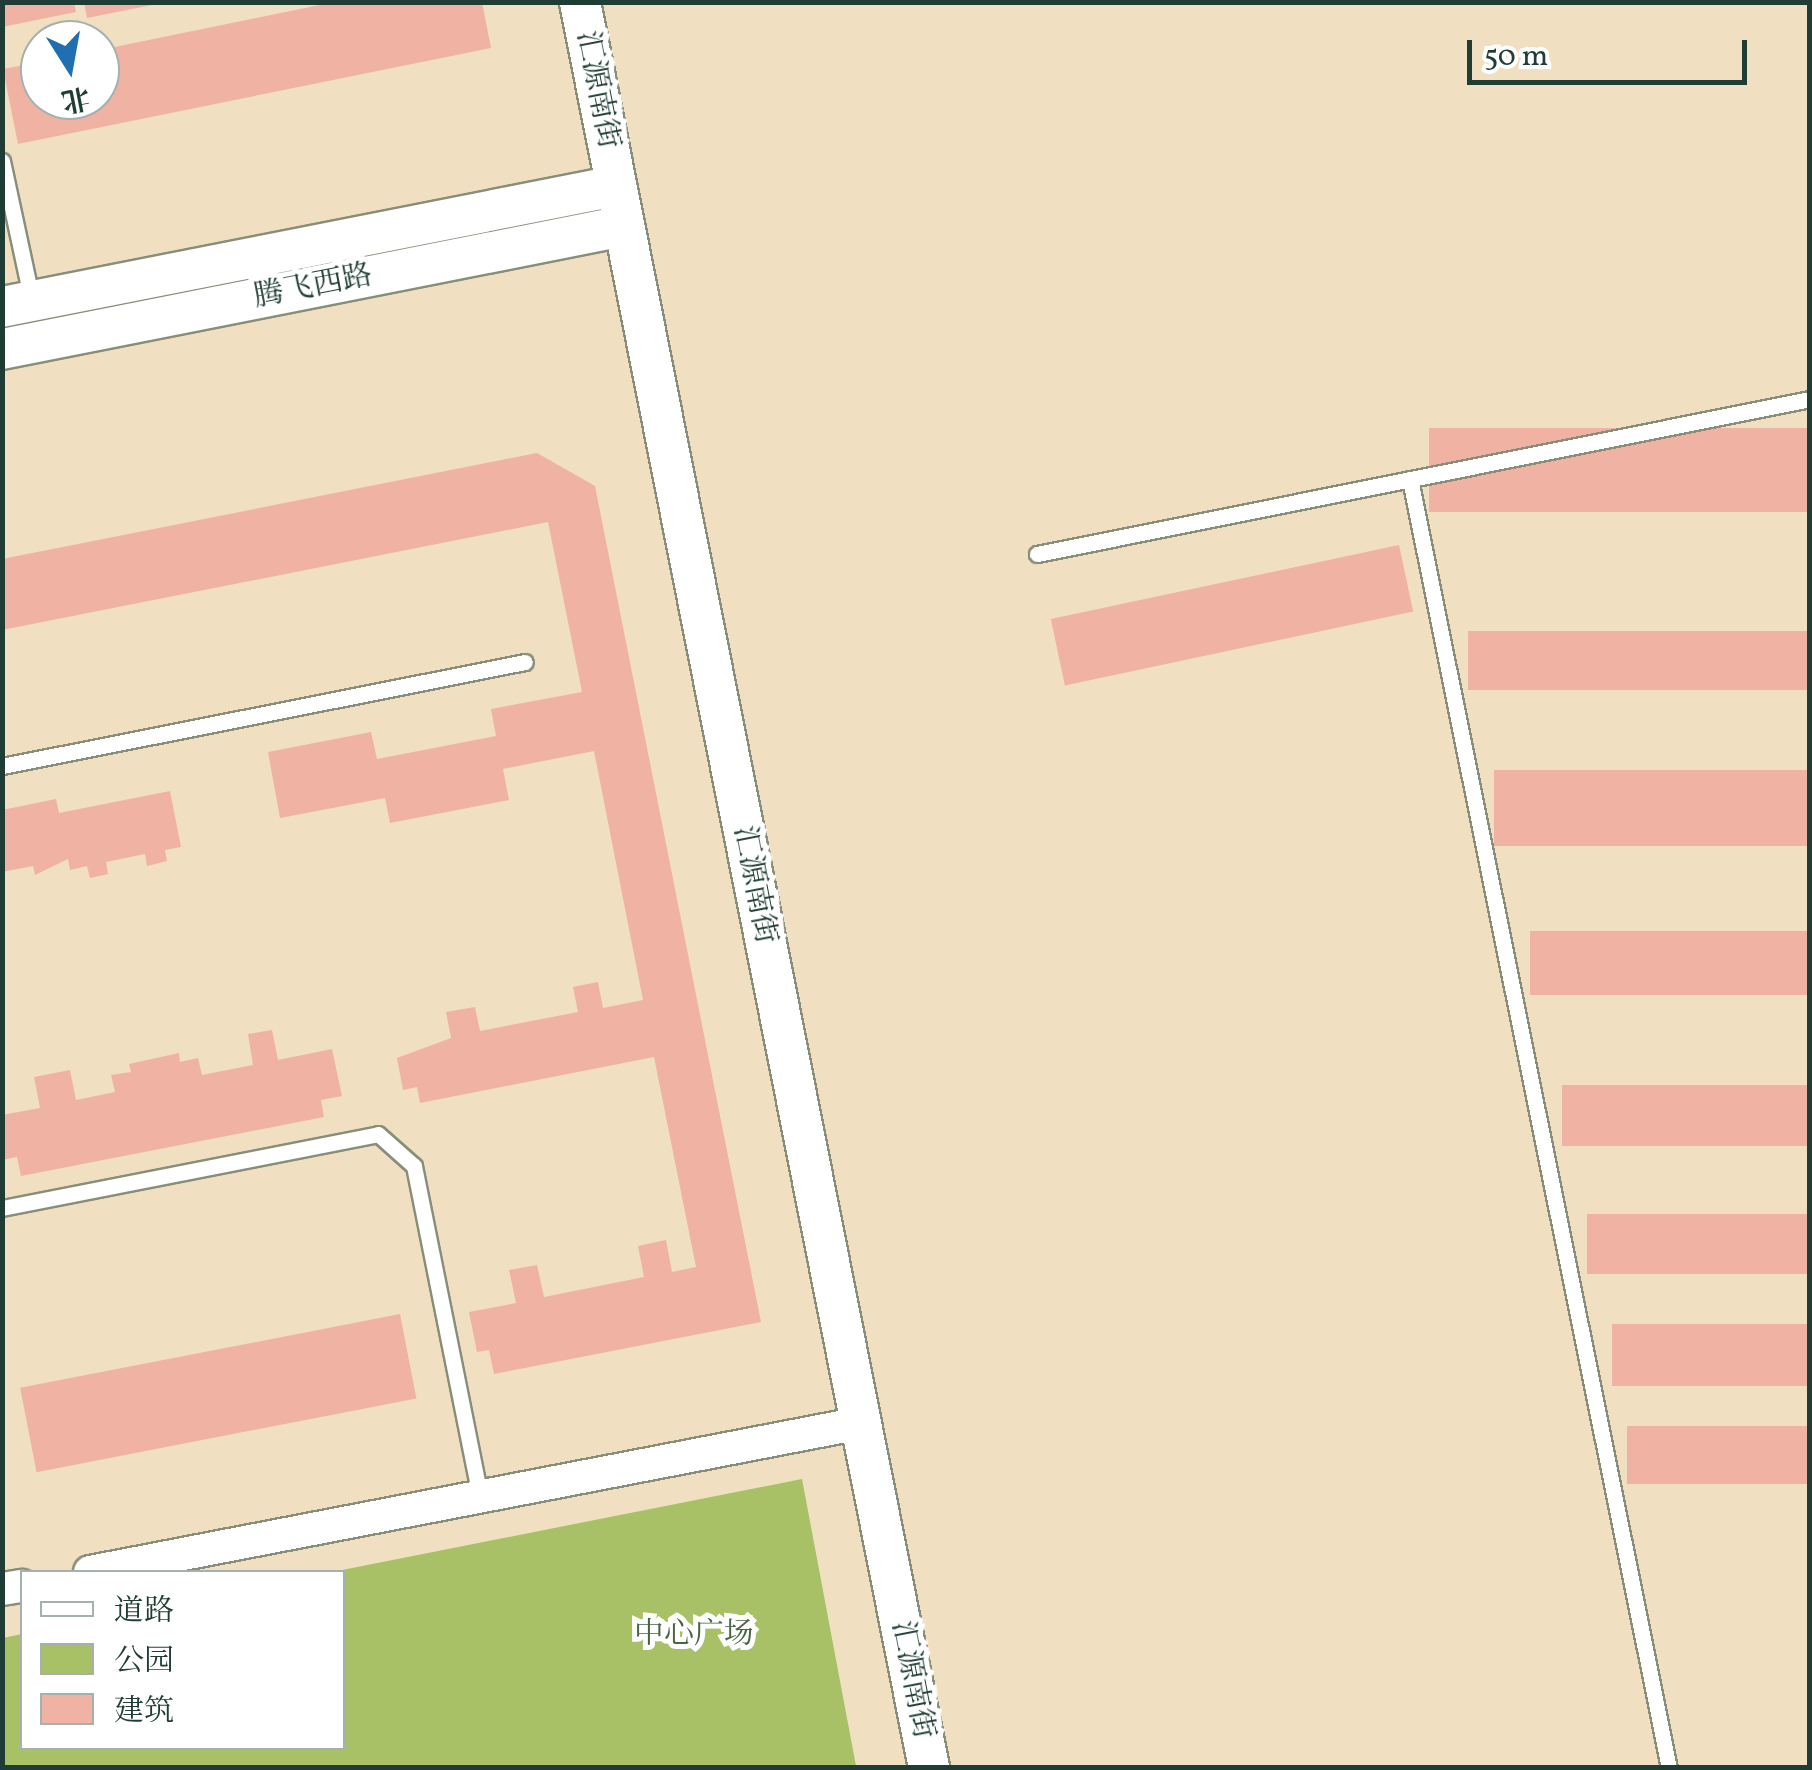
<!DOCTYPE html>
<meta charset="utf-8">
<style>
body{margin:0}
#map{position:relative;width:1812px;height:1770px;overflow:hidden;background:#f0dfc0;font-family:Vollkorn,"Noto Serif SC",serif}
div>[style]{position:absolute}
.green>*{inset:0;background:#a8c166}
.building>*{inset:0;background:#f0b3a3;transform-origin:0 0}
.roads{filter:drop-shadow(2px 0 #888e7a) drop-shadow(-2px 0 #888e7a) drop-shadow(0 2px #888e7a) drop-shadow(0 -2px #888e7a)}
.service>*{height:15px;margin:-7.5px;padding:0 7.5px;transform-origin:7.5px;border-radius:7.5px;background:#fff}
.minor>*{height:32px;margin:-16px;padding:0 16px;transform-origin:16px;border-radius:16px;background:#fff}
.tertiary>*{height:40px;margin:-20px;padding:0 20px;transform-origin:20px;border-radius:20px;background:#fff}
span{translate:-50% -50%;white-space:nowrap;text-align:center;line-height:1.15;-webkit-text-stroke:10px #fff;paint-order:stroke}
.street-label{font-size:30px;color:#1f3d34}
.park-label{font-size:30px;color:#486543}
.frame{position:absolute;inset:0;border:5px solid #1f3d34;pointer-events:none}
.legend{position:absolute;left:20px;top:1570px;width:325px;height:180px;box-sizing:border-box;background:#fff;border:2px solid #a5b1ae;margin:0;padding:12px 18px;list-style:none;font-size:30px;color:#1f3d34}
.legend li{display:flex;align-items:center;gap:20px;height:50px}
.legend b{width:50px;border:2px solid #a5b1ae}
.north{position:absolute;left:20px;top:20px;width:100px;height:100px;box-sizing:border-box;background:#fff;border:2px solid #a5b1ae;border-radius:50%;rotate:169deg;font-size:28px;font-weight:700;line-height:40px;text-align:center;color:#1f3d34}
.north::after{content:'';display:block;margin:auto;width:35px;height:45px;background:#1f6fb2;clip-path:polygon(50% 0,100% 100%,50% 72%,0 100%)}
.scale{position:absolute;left:1467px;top:40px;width:280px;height:45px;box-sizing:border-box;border:5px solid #1f3d34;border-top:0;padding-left:12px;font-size:30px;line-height:35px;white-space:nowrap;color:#1f3d34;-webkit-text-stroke:8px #fff;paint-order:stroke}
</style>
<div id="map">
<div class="green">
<i style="clip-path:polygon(802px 1479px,856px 1766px,3px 1767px,3px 1638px,22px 1634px,22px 1748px,342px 1748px,342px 1572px,332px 1572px)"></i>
</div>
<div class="building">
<i style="clip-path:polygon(2px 2px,74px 2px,76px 12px,2px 27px)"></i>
<i style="clip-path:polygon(84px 2px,157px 2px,157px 4px,87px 18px)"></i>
<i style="clip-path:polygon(334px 2px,482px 2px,491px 48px,18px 144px,3px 69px,40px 62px,40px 100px,100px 100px,100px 50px)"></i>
<i style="left:1810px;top:428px;width:84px;height:381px;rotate:90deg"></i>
<i style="clip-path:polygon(537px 453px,595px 486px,761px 1322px,494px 1374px,489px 1350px,477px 1352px,469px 1312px,516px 1303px,509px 1270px,537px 1265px,544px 1297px,644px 1277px,638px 1246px,666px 1240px,672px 1272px,696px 1267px,654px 1057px,420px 1103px,417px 1087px,403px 1090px,397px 1058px,451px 1038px,446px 1012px,475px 1007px,480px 1031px,578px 1012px,573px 987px,598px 982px,603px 1008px,643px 1000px,594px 751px,503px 769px,509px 800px,390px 823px,385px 798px,280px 818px,268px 752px,371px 732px,377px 759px,496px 736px,491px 709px,582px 692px,548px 522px,2px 630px,2px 559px)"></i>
<i style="left:1399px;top:545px;width:68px;height:356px;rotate:78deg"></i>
<i style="left:1810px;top:631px;width:59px;height:342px;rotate:90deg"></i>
<i style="left:1810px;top:770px;width:76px;height:316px;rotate:90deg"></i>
<i style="clip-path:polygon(170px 791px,181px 847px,165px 850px,167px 861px,147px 866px,145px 854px,106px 862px,108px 874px,90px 878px,87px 866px,70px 870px,68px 859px,35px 875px,33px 866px,2px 872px,2px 810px,56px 799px,59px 813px)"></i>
<i style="left:1810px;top:931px;width:64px;height:280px;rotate:90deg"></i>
<i style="clip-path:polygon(272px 1030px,278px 1060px,332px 1049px,342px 1096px,321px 1100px,324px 1117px,21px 1176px,17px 1157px,2px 1160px,2px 1115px,40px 1108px,34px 1077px,70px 1070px,76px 1100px,115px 1092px,111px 1075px,131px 1072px,129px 1064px,179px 1053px,180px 1062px,198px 1058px,202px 1075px,253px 1065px,248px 1034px)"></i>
<i style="left:1810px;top:1085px;width:61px;height:248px;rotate:90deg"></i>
<i style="left:1810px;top:1214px;width:60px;height:223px;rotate:90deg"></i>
<i style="left:400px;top:1314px;width:86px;height:387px;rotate:79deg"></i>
<i style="left:1810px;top:1324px;width:62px;height:198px;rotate:90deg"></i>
<i style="left:1810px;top:1426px;width:58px;height:183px;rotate:90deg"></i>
</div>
<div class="roads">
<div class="service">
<i style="left:2px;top:161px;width:143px;rotate:77.9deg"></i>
<i style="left:1410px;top:479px;width:1315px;rotate:78.64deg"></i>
<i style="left:1037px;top:554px;width:788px;rotate:-11.34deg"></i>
<i style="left:2px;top:766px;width:533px;rotate:-11.25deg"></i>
<i style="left:2px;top:1208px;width:383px;rotate:-11.1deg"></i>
<i style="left:378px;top:1134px;width:48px;rotate:41.6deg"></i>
<i style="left:414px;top:1166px;width:338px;rotate:78.7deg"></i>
</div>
<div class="minor">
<i style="left:90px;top:1572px;width:785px;rotate:-10.94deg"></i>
<i style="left:2px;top:1589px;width:20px;rotate:-9deg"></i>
</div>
<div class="tertiary">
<i style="left:580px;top:2px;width:1800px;rotate:78.82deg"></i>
<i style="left:2px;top:307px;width:626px;rotate:-11.15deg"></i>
<i style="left:2px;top:349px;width:634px;rotate:-11.19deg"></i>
</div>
</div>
<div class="street-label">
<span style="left:597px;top:90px;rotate:79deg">汇源南街</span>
<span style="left:313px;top:287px;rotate:-11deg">腾飞西路</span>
<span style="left:754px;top:885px;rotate:79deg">汇源南街</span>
<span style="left:912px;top:1680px;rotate:79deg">汇源南街</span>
</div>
<div class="park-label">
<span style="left:694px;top:1635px">中心广场</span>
</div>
<div class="frame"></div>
<ul class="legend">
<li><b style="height:12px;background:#fff"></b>道路</li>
<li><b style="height:28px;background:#a8c166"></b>公园</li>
<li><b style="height:28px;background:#f0b3a3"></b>建筑</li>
</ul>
<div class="north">北</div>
<div class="scale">50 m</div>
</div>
